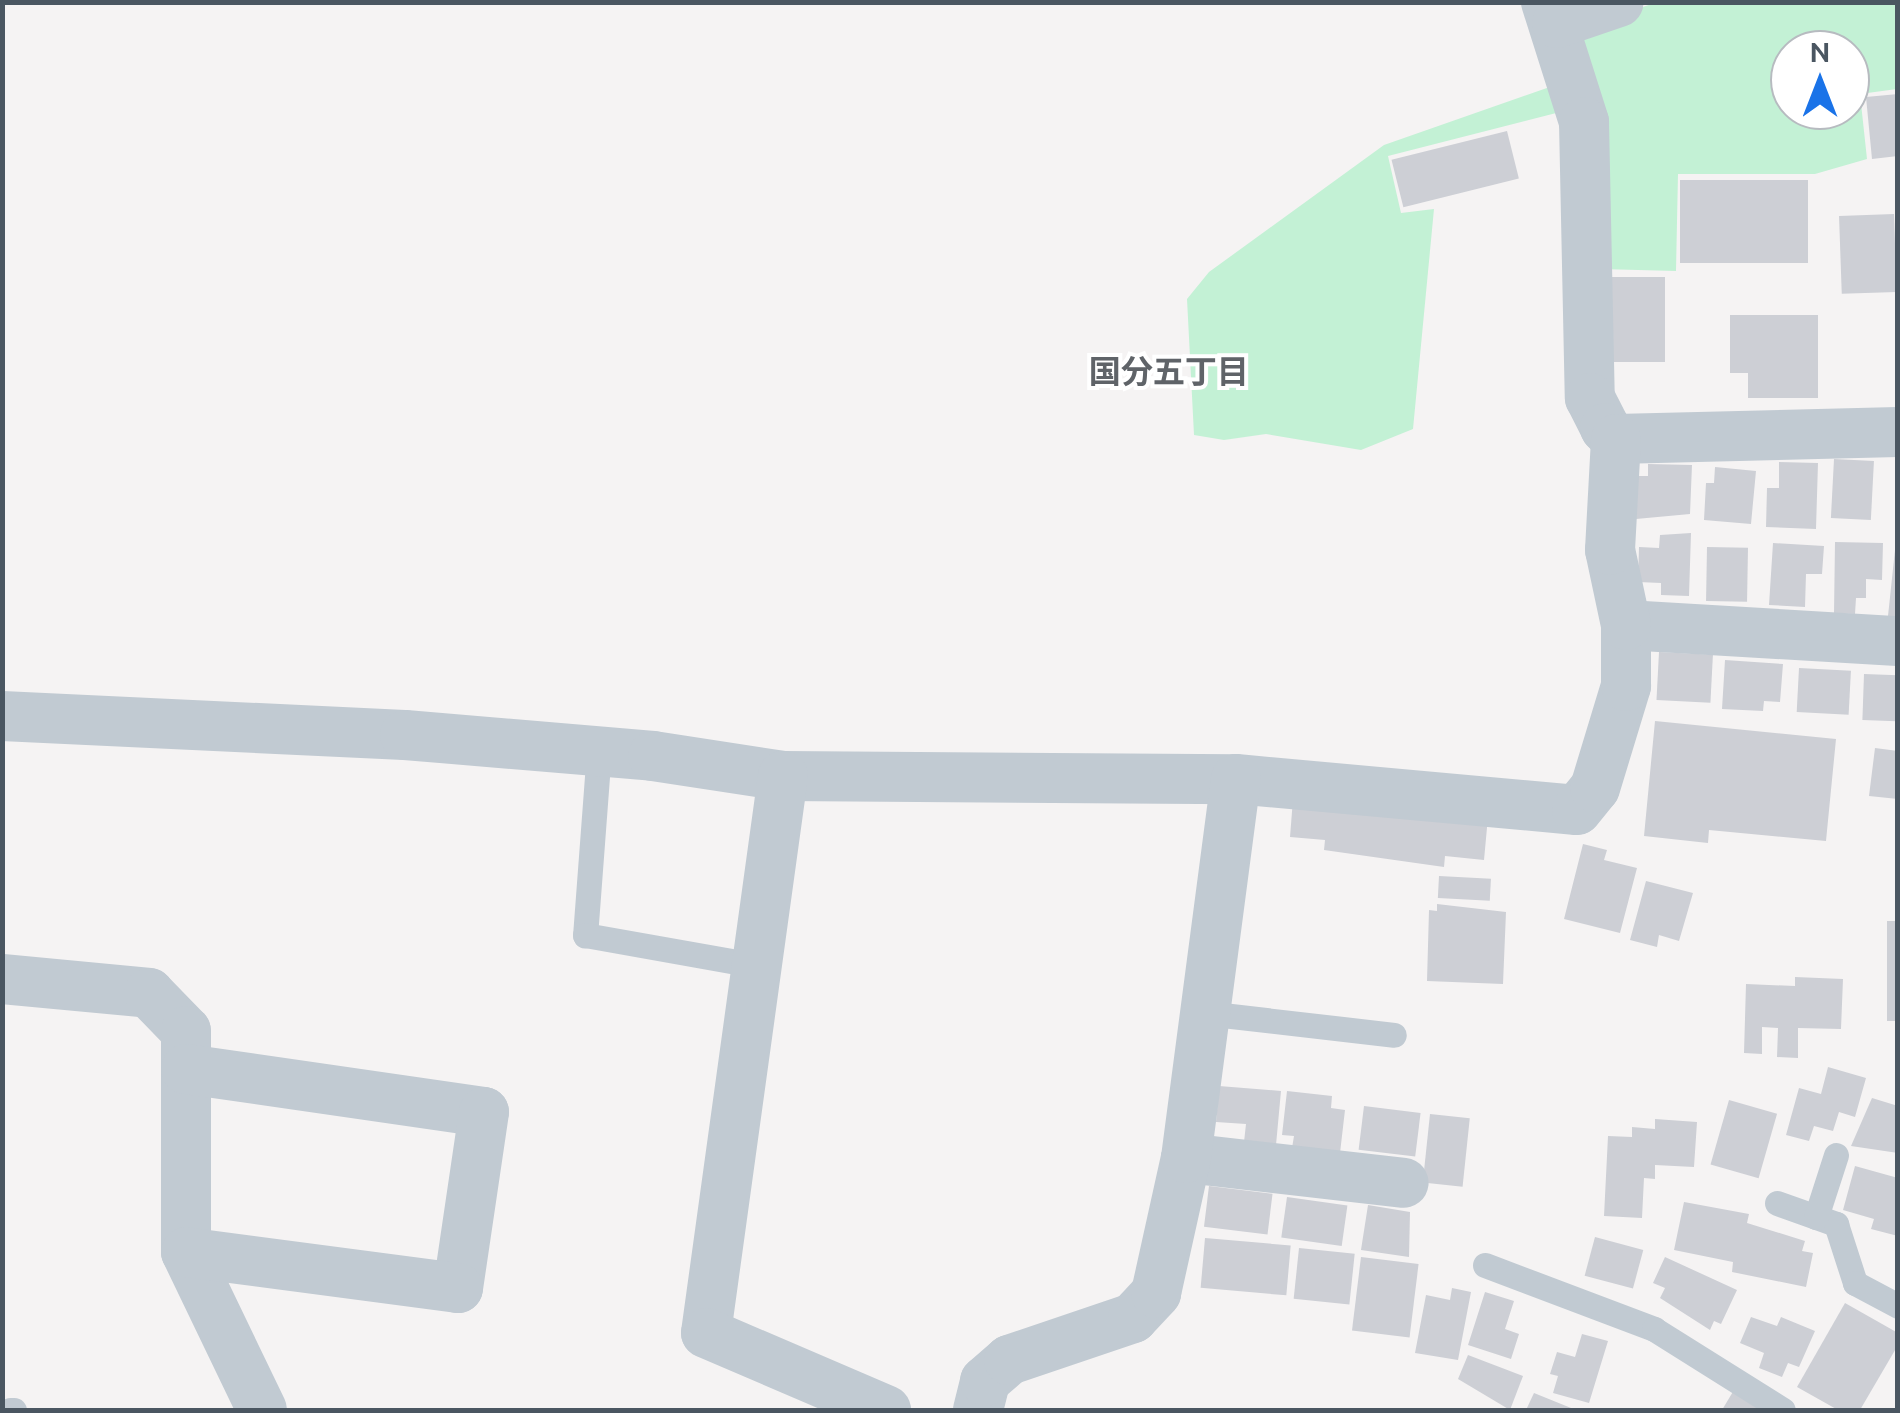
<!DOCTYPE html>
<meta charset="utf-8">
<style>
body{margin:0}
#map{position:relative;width:1900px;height:1413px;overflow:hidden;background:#f5f3f3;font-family:Ubuntu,"Noto Sans JP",sans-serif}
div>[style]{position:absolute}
.green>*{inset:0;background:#c3f1d5}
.building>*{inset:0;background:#cdcfd5;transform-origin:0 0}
.lane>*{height:25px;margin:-12.5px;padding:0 12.5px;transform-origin:12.5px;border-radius:12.5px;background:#c1cad2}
.street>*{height:50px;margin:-25px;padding:0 25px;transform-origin:25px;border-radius:25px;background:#c1cad2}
span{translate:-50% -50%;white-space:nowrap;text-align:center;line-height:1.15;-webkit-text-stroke:8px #fff;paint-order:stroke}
.neighbourhood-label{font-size:32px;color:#5f6368;font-weight:700}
.frame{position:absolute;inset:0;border:5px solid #4a5661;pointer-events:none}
.north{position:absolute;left:1770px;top:30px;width:100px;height:100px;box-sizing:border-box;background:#fff;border:2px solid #b7bbc0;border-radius:50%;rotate:0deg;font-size:28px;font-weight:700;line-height:40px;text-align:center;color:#4a5661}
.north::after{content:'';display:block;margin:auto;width:35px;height:45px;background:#1a73e8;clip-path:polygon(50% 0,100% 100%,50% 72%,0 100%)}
</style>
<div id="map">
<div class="green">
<i style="clip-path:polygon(evenodd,1655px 3px,1897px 3px,1897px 89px,1860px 94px,1867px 159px,1815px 174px,1678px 174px,1676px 271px,1600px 269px,1568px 31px,1655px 3px,1790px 50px,1850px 50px,1850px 110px,1790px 110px,1790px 50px)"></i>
<i style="clip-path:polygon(1564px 82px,1568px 110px,1388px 156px,1401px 213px,1434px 209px,1413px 429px,1361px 450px,1266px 434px,1224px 440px,1194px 435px,1187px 299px,1209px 272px,1384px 145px)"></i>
</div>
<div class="building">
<i style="clip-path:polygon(1898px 94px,1898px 156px,1872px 159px,1866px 97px)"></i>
<i style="left:1507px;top:131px;width:49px;height:119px;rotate:76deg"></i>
<i style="left:1680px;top:180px;width:128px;height:83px"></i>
<i style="left:1894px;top:214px;width:78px;height:55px;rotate:88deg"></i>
<i style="left:1600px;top:277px;width:65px;height:85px"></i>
<i style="clip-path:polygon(1730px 315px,1818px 315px,1818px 398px,1748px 398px,1748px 373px,1730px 373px)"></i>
<i style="left:1834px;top:459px;width:40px;height:59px;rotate:3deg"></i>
<i style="clip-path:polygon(1779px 462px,1818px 463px,1816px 529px,1766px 527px,1767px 488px,1779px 488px)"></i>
<i style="clip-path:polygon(1648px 464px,1692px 465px,1690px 514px,1636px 519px,1637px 476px,1648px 476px)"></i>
<i style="clip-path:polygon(1715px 467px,1756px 471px,1751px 524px,1704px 520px,1706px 483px,1714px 483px)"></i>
<i style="clip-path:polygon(1691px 533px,1689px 596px,1661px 595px,1661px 583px,1638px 582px,1639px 547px,1659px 548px,1660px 535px)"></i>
<i style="clip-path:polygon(1835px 542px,1883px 543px,1882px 580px,1866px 579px,1866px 598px,1856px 598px,1855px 614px,1834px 613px)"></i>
<i style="clip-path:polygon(1773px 543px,1824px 546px,1822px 574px,1806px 574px,1805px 607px,1769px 605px)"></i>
<i style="left:1707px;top:547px;width:41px;height:54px;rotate:1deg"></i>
<i style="clip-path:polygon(1895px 550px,1898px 550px,1898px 616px,1888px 616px)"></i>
<i style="left:1659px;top:652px;width:54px;height:48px;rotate:3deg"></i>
<i style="clip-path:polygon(1725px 660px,1783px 664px,1780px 702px,1764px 701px,1763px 711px,1722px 709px)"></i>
<i style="left:1799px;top:668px;width:52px;height:44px;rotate:3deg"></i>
<i style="left:1864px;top:674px;width:34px;height:46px;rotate:2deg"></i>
<i style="clip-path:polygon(1655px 721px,1836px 739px,1826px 841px,1709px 830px,1708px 843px,1644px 836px)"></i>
<i style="clip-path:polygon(1875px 748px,1898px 751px,1898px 799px,1869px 796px)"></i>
<i style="clip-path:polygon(1293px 799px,1488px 817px,1484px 860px,1445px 856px,1444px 867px,1324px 850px,1325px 840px,1290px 837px)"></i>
<i style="clip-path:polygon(1583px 844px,1607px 850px,1604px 860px,1637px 868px,1620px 933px,1564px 919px)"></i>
<i style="left:1439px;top:876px;width:52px;height:22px;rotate:3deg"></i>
<i style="clip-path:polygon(1646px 881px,1693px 893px,1679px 941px,1659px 935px,1657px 947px,1630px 940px)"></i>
<i style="clip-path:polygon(1437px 904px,1506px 912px,1503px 984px,1427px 981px,1429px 910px,1437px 911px)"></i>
<i style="left:1887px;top:921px;width:11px;height:100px"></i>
<i style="clip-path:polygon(1795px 977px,1843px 979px,1841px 1029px,1798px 1028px,1798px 1058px,1777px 1057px,1778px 1028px,1762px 1027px,1762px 1054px,1744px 1053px,1746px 984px,1795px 986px)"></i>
<i style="clip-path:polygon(1828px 1067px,1866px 1078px,1855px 1117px,1839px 1112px,1833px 1131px,1814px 1126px,1809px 1141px,1786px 1135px,1799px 1088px,1821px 1094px)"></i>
<i style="clip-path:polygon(1219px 1086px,1281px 1091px,1276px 1145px,1244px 1142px,1246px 1124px,1216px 1122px)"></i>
<i style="clip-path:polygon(1287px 1091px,1332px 1096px,1331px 1108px,1345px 1110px,1340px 1153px,1292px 1148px,1294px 1136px,1282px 1135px)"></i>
<i style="clip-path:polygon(1872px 1098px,1898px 1106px,1898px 1153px,1851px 1146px)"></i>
<i style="left:1729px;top:1100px;width:50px;height:67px;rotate:16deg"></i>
<i style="left:1364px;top:1106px;width:57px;height:44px;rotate:7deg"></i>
<i style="left:1430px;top:1114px;width:40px;height:69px;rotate:6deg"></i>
<i style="clip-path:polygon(1655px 1119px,1697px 1122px,1694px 1167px,1655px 1165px,1655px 1179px,1644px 1178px,1642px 1218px,1604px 1216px,1608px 1136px,1632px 1137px,1632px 1127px,1655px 1129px)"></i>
<i style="clip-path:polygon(1855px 1166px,1898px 1178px,1898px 1236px,1871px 1229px,1874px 1219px,1843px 1210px)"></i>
<i style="left:1209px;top:1186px;width:64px;height:41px;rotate:7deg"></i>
<i style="left:1287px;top:1197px;width:61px;height:41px;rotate:8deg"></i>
<i style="clip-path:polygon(1684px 1202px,1749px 1214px,1747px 1223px,1805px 1241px,1802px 1251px,1813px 1253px,1806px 1287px,1732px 1272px,1733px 1262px,1674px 1250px)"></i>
<i style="clip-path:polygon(1368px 1205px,1410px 1212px,1409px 1257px,1361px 1250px)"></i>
<i style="left:1595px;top:1237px;width:50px;height:40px;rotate:15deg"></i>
<i style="left:1205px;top:1238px;width:86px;height:50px;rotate:5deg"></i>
<i style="left:1299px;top:1248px;width:56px;height:51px;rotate:6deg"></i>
<i style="left:1361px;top:1257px;width:58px;height:74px;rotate:7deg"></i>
<i style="clip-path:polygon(1665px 1257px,1737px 1290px,1721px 1324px,1714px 1321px,1710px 1330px,1660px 1298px,1665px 1288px,1653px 1283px)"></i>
<i style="clip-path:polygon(1452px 1288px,1471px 1292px,1458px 1360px,1415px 1353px,1426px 1295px,1450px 1300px)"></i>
<i style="clip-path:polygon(1485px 1292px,1514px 1301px,1505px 1329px,1519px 1334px,1511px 1359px,1468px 1345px)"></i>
<i style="clip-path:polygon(1845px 1303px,1898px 1333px,1898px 1345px,1860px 1410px,1838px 1410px,1797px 1387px)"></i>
<i style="clip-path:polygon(1751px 1317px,1777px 1326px,1781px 1317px,1815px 1331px,1799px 1367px,1788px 1363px,1782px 1377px,1759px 1368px,1764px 1353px,1740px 1343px)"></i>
<i style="clip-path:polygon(1582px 1334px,1608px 1341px,1589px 1403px,1553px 1393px,1558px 1376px,1550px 1374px,1557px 1352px,1575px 1357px)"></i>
<i style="clip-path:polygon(1468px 1355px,1523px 1376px,1510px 1410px,1458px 1379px)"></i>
<i style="clip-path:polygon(1734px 1390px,1770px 1410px,1722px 1410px)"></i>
<i style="clip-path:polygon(1534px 1393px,1576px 1410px,1526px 1410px)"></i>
</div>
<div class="lane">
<i style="left:599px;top:750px;width:186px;rotate:94.3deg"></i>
<i style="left:585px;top:935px;width:172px;rotate:10.1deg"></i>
<i style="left:1205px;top:1013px;width:190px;rotate:6.6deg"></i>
<i style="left:1777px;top:1203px;width:63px;rotate:19.6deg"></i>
<i style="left:1836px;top:1224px;width:62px;rotate:72.1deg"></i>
<i style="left:1855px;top:1283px;width:49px;rotate:28.1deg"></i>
<i style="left:1816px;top:1217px;width:65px;rotate:-72.1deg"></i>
<i style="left:1485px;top:1265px;width:181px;rotate:20.7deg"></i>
<i style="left:1654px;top:1329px;width:152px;rotate:32.1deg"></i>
<i style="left:10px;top:1410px;width:4px"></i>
</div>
<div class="street">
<i style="left:1546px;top:2px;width:126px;rotate:72.4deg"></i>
<i style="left:1584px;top:122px;width:276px;rotate:88.8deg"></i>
<i style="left:1590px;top:398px;width:34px;rotate:63deg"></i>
<i style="left:1605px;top:428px;width:16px;rotate:45deg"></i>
<i style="left:1616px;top:439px;width:282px;rotate:-1.4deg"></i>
<i style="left:1557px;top:23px;width:65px;rotate:-18.7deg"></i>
<i style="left:1626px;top:625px;width:272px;rotate:3.4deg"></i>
<i style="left:2px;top:716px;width:403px;rotate:2.7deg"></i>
<i style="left:405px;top:735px;width:249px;rotate:4.8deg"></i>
<i style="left:653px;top:756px;width:132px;rotate:8.7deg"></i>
<i style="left:783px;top:776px;width:453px;rotate:0.4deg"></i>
<i style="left:1236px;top:779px;width:342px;rotate:5.2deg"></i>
<i style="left:1577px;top:810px;width:28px;rotate:-51deg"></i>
<i style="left:1595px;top:788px;width:107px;rotate:-73.1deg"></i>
<i style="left:1626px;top:686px;width:61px;rotate:-90deg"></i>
<i style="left:1626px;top:625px;width:77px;rotate:-102deg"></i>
<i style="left:1610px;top:550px;width:111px;rotate:-86.9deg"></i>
<i style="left:783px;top:776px;width:562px;rotate:97.87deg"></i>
<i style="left:706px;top:1333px;width:196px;rotate:23.2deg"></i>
<i style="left:2px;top:979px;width:148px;rotate:5.4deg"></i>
<i style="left:149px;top:993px;width:53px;rotate:45.8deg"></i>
<i style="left:186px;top:1031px;width:221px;rotate:90deg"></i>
<i style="left:186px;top:1252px;width:175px;rotate:64.3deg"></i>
<i style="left:186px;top:1069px;width:301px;rotate:8.2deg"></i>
<i style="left:484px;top:1112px;width:178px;rotate:98.4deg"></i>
<i style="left:458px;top:1288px;width:274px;rotate:-172.5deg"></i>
<i style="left:1186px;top:1158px;width:219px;rotate:6.5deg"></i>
<i style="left:978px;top:1410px;width:30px;rotate:-76deg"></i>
<i style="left:985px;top:1381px;width:32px;rotate:-41deg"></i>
<i style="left:1009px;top:1360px;width:131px;rotate:-18.7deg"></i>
<i style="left:1133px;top:1318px;width:34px;rotate:-47deg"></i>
<i style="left:1156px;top:1293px;width:138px;rotate:-77.5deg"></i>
<i style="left:1186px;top:1158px;width:382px;rotate:-82.5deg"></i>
</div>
<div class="neighbourhood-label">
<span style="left:1169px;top:371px">国分五丁目</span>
</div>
<div class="frame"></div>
<div class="north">N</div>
</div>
